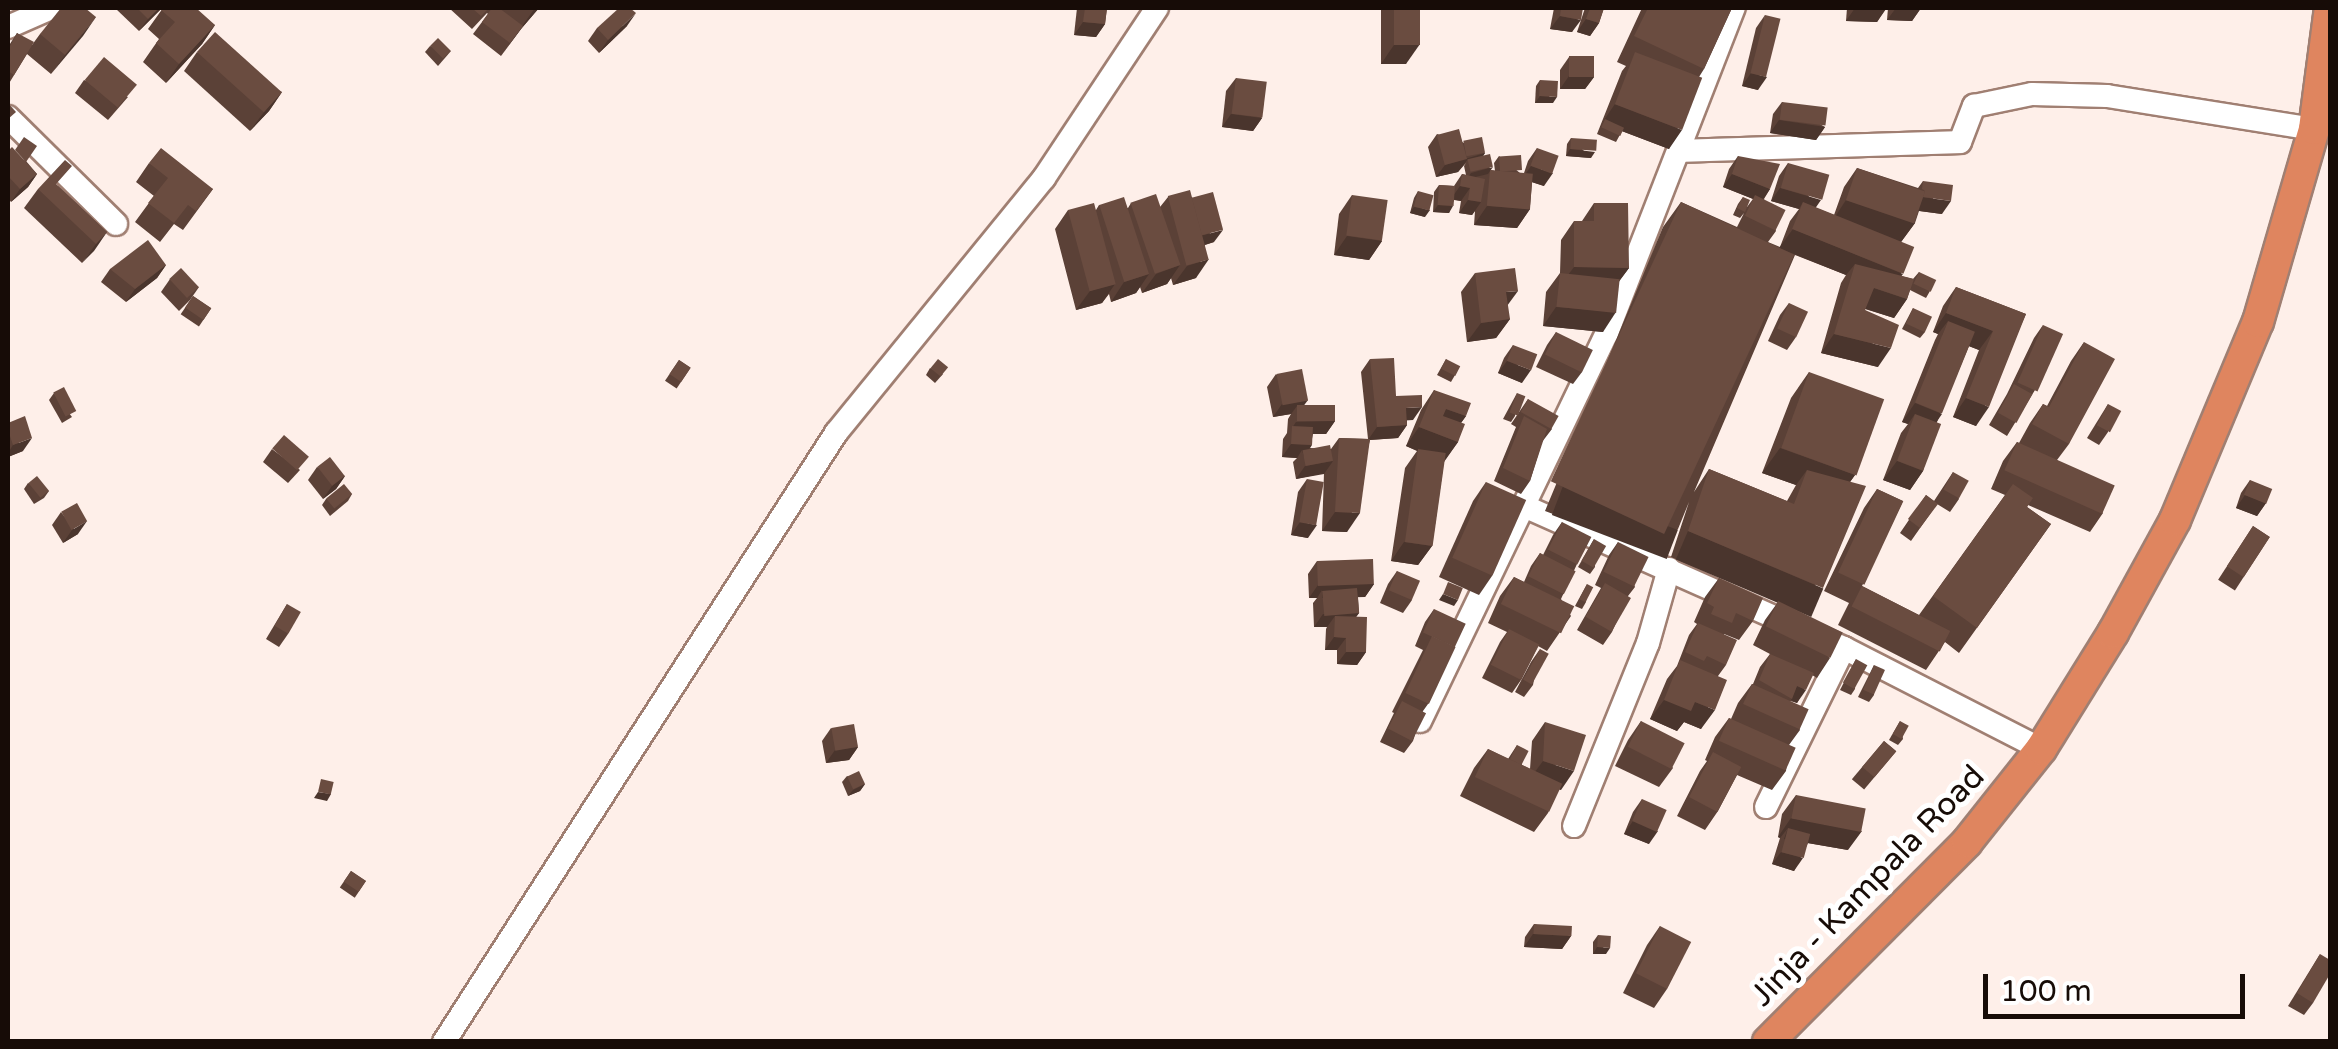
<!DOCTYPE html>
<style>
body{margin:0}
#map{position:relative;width:2338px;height:1049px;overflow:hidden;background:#feefe9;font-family:"Varela Round",sans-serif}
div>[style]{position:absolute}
.roads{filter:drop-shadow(2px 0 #a07f72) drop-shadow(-2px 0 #a07f72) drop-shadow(0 2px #a07f72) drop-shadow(0 -2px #a07f72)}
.minor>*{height:22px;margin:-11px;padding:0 11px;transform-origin:11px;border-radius:11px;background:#fff}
.highway>*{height:30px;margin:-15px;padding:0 15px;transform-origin:15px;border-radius:15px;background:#df855f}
.wall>*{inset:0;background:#5b4137;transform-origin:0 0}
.shaded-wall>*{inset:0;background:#4a352d;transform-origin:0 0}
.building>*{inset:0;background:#6a4c40;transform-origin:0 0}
span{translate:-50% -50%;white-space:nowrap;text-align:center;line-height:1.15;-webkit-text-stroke:10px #fff;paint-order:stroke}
.street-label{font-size:32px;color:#170c07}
.frame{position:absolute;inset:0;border:10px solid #170c07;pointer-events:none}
.scale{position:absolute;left:1983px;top:974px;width:262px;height:45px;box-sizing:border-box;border:5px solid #170c07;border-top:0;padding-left:12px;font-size:30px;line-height:35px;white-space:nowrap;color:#170c07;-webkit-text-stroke:8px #fff;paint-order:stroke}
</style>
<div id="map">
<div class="roads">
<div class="minor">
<i style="left:8px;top:27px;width:47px;rotate:-23.8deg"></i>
<i style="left:8px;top:117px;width:152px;rotate:44.7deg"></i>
<i style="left:1680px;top:151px;width:280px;rotate:-1.8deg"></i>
<i style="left:1960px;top:142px;width:39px;rotate:-69deg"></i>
<i style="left:1974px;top:106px;width:59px;rotate:-11.7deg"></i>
<i style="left:2032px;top:94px;width:75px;rotate:1.5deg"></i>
<i style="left:2107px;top:96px;width:210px;rotate:9.1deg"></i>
<i style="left:1526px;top:507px;width:348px;rotate:23.9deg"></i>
<i style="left:1844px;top:648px;width:221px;rotate:27.1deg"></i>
<i style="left:1420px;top:721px;width:431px;rotate:-64.3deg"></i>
<i style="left:1607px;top:333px;width:349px;rotate:-68.7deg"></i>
<i style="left:1766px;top:807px;width:177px;rotate:-63.9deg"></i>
<i style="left:1574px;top:826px;width:197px;rotate:-68deg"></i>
<i style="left:1648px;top:643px;width:77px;rotate:-74.2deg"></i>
<i style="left:444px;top:1042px;width:724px;rotate:-57.23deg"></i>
<i style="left:836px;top:433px;width:329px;rotate:-50.8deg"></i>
<i style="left:1044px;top:178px;width:204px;rotate:-56.4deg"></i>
</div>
<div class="highway">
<i style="left:1768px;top:1042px;width:282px;rotate:-45.1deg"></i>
<i style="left:1967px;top:842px;width:119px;rotate:-51.5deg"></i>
<i style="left:2041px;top:749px;width:137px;rotate:-58.2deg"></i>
<i style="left:2113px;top:633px;width:129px;rotate:-61.2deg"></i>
<i style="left:2175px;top:520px;width:215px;rotate:-67.3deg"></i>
<i style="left:2258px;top:322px;width:201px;rotate:-73.8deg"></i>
<i style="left:2314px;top:129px;width:122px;rotate:-82.5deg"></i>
</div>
</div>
<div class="wall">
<i style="clip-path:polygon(115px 8px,162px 8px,139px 31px)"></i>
<i style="clip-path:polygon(163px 8px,215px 25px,202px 44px,166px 83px,143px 62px,159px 39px,148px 29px)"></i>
<i style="clip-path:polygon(449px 8px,539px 8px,521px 29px,501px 56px,473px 34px,488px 14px,487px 13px,472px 29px)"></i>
<i style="clip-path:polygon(1077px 8px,1107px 8px,1105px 24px,1096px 37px,1074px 35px)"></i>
<i style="clip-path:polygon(1381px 8px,1420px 8px,1406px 64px,1381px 64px)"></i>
<i style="clip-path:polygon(1554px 8px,1583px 8px,1572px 32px,1550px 29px)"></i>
<i style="clip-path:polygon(1585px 8px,1604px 8px,1599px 23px,1590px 36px,1577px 32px)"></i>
<i style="clip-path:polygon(1642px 8px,1732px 8px,1704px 69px,1699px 77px,1669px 149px,1622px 131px,1616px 142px,1597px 134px,1622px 71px,1626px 66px,1617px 62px)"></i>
<i style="clip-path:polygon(1847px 8px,1886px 8px,1877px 22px,1846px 21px)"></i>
<i style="clip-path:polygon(1888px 8px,1921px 8px,1912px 21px,1887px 20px)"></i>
<i style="clip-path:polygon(1765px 15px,1758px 90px,1742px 86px,1756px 28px)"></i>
<i style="clip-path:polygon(96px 17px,51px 74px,27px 54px,8px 85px,8px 47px,17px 33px,32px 45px,40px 34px)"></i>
<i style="clip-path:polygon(627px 26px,599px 53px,588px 41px,597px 28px)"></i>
<i style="clip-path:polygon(430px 46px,451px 51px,438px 66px,425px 52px)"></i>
<i style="clip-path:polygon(197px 52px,282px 92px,269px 111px,250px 131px,184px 71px)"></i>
<i style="clip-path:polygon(1569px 57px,1594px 77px,1585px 89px,1560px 89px,1560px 70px)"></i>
<i style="clip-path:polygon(1236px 78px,1262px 118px,1253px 131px,1222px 127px,1226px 91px)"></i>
<i style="clip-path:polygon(84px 80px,128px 97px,108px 120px,75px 93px)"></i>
<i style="clip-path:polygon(1540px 80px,1553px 103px,1535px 103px,1536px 86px)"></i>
<i style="clip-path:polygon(1782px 102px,1825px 127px,1816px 140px,1770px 133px,1773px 114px)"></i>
<i style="clip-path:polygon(1437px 134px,1462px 142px,1485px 153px,1483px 156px,1491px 170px,1495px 171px,1494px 163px,1499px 156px,1520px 173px,1524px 173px,1528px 161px,1537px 148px,1544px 186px,1532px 182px,1530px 209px,1517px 228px,1474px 225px,1475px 211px,1472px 215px,1459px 213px,1461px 201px,1454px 200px,1449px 213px,1433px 212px,1434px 192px,1439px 185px,1454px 186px,1462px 174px,1466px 175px,1464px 166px,1466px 163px,1458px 172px,1436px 177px,1428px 147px)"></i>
<i style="clip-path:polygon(1571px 138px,1591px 158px,1566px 156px,1567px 144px)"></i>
<i style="clip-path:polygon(8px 151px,26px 161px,37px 174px,28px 187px,11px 202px,8px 198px)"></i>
<i style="clip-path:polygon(1738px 156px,1770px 189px,1764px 199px,1776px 231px,1768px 242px,1780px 247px,1790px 221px,1799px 209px,1771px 201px,1779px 176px,1788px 163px,1816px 208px,1834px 215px,1844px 187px,1857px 168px,1918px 188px,1923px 181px,1942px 214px,1919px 211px,1915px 223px,1901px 242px,1901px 276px,1913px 279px,1919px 272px,1930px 291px,1926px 298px,1910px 290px,1907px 299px,1894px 318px,1865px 309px,1878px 367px,1821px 353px,1841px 283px,1846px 275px,1795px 255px,1694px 492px,1709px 469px,1787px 501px,1796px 485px,1762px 473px,1791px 398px,1809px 372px,1855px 475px,1850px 482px,1806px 613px,1791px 607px,1830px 658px,1817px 678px,1812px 675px,1797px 703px,1790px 701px,1800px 730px,1789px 745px,1786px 771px,1772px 790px,1737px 775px,1718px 811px,1705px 830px,1677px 816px,1700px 771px,1707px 761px,1705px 760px,1715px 737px,1729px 718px,1731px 719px,1738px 703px,1752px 684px,1753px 684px,1760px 667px,1770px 654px,1753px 645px,1765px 620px,1778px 602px,1671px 557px,1689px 502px,1678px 529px,1660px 554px,1545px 511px,1663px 227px,1681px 202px,1737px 227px,1744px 213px,1740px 218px,1733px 215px,1738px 204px,1743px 197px,1747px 207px,1753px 199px,1723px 187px,1729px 169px)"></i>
<i style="clip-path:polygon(149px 163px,213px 189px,183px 230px,174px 224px,160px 242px,135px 222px,154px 196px,136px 182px)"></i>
<i style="clip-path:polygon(58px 186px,107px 232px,82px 263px,24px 208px,38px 189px)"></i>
<i style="clip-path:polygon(1418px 191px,1425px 217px,1410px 213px,1414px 198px)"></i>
<i style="clip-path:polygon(1352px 195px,1382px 241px,1369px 260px,1334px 255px,1339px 214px)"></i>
<i style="clip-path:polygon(1168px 197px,1192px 197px,1214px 242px,1205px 245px,1196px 278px,1173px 285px,1171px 278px,1167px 284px,1142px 293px,1140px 287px,1136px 293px,1111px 302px,1109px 294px,1102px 303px,1076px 310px,1055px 229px,1068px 210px,1096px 210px,1099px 205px,1128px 208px,1131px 203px,1160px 207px)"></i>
<i style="clip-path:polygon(1594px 203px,1629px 268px,1619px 281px,1603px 332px,1543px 326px,1546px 292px,1560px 273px,1561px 240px,1574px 221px,1582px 221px)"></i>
<i style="clip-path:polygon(166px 265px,157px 278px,126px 302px,101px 282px,110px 269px)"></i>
<i style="clip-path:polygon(1475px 273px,1510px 319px,1496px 338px,1467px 342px,1461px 292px)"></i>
<i style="clip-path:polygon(170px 279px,199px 287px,190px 300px,179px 311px,161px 292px)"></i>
<i style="clip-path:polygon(1956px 287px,2026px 314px,1976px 426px,1953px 417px,1979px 350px,1969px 346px,1937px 422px,1923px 471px,1910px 490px,1883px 480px,1901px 433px,1908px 424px,1902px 422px,1935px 340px,1938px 334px,1933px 332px,1943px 306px)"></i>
<i style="left:193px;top:296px;width:22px;height:22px;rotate:34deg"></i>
<i style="clip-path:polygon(1789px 303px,1796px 337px,1787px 350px,1768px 341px,1780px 315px)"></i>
<i style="clip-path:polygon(1913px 308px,1925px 332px,1920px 338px,1902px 329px)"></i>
<i style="clip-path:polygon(2043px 325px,2035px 390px,2007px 436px,1989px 425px,2007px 394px,2034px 338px)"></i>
<i style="clip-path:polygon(1556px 332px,1582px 372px,1573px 384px,1536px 367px,1547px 345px)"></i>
<i style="clip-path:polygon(2084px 342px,2069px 444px,2057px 460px,2103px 513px,2090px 532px,2028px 505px,2027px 507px,2051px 524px,1959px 653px,1945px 642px,1926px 670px,1838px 625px,1849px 603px,1824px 591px,1864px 508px,1877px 489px,1903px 501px,1862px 586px,1919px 615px,2005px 495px,1991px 489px,2003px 461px,2017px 442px,2019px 443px,2030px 423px,2043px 404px,2047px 406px,2071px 361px)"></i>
<i style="clip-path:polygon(1513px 345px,1522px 383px,1498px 373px,1504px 358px)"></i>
<i style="clip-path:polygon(1370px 359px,1413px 420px,1407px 420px,1407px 425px,1398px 438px,1370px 440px,1347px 532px,1322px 531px,1324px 473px,1296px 479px,1293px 462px,1297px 458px,1282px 457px,1283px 439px,1287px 433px,1288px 419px,1291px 414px,1273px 417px,1267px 387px,1276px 374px,1304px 406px,1335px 421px,1326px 434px,1313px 434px,1310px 448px,1331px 449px,1339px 438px,1368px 439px,1361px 372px)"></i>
<i style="clip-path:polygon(1446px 359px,1455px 375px,1451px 382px,1437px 375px)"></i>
<i style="left:679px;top:360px;width:14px;height:25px;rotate:34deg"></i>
<i style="clip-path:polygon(930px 368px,943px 374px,935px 383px,926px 375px)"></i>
<i style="clip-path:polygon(1434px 390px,1466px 416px,1461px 423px,1458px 442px,1444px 461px,1432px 546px,1418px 565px,1391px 561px,1405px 468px,1417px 451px,1406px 446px,1421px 410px)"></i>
<i style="clip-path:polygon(54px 393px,72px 417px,62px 423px,49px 400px)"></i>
<i style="clip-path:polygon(1517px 393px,1515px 416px,1511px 422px,1503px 419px)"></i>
<i style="clip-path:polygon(1528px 399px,1552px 429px,1542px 442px,1530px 481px,1521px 494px,1494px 481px,1516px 427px,1511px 424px)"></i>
<i style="clip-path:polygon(2108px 404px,2108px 432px,2099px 445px,2087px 438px)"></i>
<i style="clip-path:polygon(8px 423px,23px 451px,8px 457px)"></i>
<i style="clip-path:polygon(272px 449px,300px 470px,288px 483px,263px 462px)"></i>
<i style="clip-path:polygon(317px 467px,345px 476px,336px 489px,323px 499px,308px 480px)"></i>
<i style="clip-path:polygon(1953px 472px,1959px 499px,1950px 512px,1937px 504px,1911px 541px,1900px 533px,1926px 495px,1934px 501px)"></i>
<i style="clip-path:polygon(1307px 479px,1308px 538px,1291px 535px,1298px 492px)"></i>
<i style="clip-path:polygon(2250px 480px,2266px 503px,2257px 516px,2236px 508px,2241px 493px)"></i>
<i style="clip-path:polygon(1486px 482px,1492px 576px,1479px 595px,1439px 577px,1473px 501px)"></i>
<i style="clip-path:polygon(28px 483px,49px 491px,44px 498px,34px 504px,24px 489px)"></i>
<i style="clip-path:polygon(352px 494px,348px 501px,330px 516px,322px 505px,326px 499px)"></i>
<i style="clip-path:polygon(61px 512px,78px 534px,63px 543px,52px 525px)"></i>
<i style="clip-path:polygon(1562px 522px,1577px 564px,1561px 599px,1571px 616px,1547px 651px,1538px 646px,1521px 680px,1512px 693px,1482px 678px,1500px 642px,1507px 632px,1488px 623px,1500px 596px,1514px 577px,1524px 582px,1531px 566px,1540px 553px,1543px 555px,1553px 535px)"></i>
<i style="left:2253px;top:526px;width:20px;height:64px;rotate:33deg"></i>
<i style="clip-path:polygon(1594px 539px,1595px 567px,1590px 574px,1578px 567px)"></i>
<i style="clip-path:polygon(1618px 542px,1635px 587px,1628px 596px,1612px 632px,1603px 645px,1577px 630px,1601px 588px,1595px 585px,1609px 555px)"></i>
<i style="clip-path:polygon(1317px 561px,1374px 584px,1365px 597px,1358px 597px,1359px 613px,1356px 617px,1366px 652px,1357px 665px,1337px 664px,1337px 650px,1325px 650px,1326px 629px,1327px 627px,1314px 627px,1313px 603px,1317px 598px,1309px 598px,1308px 574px)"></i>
<i style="clip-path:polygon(1397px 571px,1412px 600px,1403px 613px,1380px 603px,1388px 584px)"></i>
<i style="clip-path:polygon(1719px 578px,1753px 621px,1739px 640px,1724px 634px,1726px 665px,1718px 676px,1701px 729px,1684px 722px,1677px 731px,1650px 719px,1667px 679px,1677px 666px,1689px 635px,1697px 624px,1694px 622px,1705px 597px)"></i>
<i style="clip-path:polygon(1587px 584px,1586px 602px,1582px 609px,1575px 606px)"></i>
<i style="clip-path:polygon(287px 604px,288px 634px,279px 647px,266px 639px)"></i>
<i style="clip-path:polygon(1434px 609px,1428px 704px,1423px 711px,1413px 741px,1404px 753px,1380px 742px,1394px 713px,1392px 712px,1423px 650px,1415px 646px,1425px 622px)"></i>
<i style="clip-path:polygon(1540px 649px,1533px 685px,1524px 697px,1515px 692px,1531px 662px)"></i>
<i style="clip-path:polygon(1856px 659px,1855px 689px,1851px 695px,1840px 690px)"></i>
<i style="clip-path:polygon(1874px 665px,1874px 695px,1869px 702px,1858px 697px)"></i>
<i style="clip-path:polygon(1641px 721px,1673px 768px,1659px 787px,1615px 766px,1628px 740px)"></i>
<i style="clip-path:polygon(1900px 721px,1903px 739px,1898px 745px,1889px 740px)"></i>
<i style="clip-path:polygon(1545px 722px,1561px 790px,1559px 789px,1548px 813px,1534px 832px,1460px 796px,1474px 768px,1488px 749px,1508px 759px,1517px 745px,1522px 765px,1530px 769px,1532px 741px)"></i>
<i style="clip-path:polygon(831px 728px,858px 747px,849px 760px,826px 763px,822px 741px)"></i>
<i style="left:1884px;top:741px;width:16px;height:50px;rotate:40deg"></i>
<i style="clip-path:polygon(847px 776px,865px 784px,860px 791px,848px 796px,842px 782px)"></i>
<i style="clip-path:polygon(1796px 795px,1848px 850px,1808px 843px,1794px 871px,1772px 864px,1780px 838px,1778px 837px,1782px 814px)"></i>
<i style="clip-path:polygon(1642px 799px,1649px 844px,1624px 834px,1633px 812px)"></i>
<i style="left:351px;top:871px;width:18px;height:20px;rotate:34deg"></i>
<i style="clip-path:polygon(1534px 924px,1571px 936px,1562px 949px,1524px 947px,1525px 937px)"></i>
<i style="clip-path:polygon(1660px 926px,1667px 989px,1654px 1008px,1623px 993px,1647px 945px)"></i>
<i style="clip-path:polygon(1598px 935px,1606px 954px,1593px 954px,1593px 942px)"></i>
<i style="clip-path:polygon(2320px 954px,2313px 1003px,2304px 1015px,2288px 1006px)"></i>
</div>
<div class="shaded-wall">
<i style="clip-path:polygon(159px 8px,162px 8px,139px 31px,148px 19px)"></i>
<i style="clip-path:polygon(535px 8px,539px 8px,521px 29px,501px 56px)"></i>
<i style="clip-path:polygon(1855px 8px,1886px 9px,1877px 22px,1846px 21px)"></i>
<i style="clip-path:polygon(1896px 8px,1921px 8px,1912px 21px,1887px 20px)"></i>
<i style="clip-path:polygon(636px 13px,627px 26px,599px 53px,608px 40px)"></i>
<i style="clip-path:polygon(1560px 16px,1581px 20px,1572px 32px,1550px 29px)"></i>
<i style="clip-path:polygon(96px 17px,83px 36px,51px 74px,65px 55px)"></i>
<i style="clip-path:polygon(1586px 19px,1599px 23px,1590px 36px,1577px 32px)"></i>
<i style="clip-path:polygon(1083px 22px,1105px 24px,1096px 37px,1074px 35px)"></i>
<i style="clip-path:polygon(215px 25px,202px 44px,166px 83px,179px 64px)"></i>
<i style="clip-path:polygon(1420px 44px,1406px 64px,1381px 64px,1394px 45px)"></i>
<i style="clip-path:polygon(1751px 73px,1767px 77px,1758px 90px,1742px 86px)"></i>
<i style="clip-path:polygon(1569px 76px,1594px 77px,1585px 89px,1560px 89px)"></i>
<i style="clip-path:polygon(282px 92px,269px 111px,250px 131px,264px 112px)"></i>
<i style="clip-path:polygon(1540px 96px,1557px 97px,1553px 103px,1535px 103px)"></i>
<i style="clip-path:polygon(1615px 104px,1682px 130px,1669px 149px,1603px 124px,1605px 119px,1602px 123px)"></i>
<i style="clip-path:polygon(1231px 114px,1262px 118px,1253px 131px,1222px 127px)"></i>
<i style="clip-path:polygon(1779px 120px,1825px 127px,1816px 140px,1770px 133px)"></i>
<i style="clip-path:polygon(1570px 149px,1595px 152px,1591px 158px,1566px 156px)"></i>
<i style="clip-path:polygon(1485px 153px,1481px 159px,1468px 159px,1458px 172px,1436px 177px,1445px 165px)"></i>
<i style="clip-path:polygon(1531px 166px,1553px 173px,1544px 186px,1522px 179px)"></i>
<i style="clip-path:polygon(1493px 167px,1488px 174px,1467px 179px,1471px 173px)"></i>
<i style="clip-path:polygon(37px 174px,28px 187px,11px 202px,20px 189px)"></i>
<i style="clip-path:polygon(1732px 174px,1770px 189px,1761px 202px,1723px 187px)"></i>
<i style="clip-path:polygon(1460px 186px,1470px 188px,1461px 201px,1451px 199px)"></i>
<i style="clip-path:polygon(1780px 188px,1821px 200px,1812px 213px,1803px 202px,1799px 209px,1771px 201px)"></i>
<i style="clip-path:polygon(1921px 197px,1951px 201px,1942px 214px,1912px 210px)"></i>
<i style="clip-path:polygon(1468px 200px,1481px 202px,1472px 215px,1459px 213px)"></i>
<i style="clip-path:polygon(1846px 200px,1915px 223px,1901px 242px,1833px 220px)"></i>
<i style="clip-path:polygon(1438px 205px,1453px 206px,1449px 213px,1433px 212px)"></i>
<i style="clip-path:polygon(1487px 206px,1530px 209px,1517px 228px,1474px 225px)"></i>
<i style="clip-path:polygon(1414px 207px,1430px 210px,1425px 217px,1410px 213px)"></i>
<i style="clip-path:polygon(1793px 229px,1903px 274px,1889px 293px,1855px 264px,1846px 275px,1779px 248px)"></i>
<i style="clip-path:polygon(1223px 230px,1214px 242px,1191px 249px,1200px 236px)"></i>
<i style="clip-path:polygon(107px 232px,94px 251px,82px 263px,96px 244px)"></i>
<i style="clip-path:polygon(1347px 236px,1382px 241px,1369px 260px,1334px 255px)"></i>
<i style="clip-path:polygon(1209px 259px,1196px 278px,1173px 285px,1187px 266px)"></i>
<i style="clip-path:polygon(166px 265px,157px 278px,126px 302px,135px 289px)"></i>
<i style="clip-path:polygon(1180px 265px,1167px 284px,1142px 293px,1156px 274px)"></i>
<i style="clip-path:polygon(1574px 267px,1629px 268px,1615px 287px,1560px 286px)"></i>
<i style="clip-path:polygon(1149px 274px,1136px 293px,1111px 302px,1124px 282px)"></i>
<i style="clip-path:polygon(1115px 284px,1102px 303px,1076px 310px,1090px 291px)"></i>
<i style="clip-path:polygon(1874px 288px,1907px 299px,1894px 318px,1860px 307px)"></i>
<i style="clip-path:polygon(1518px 291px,1504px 310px,1506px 292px)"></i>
<i style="clip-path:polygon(1556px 307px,1616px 312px,1603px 332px,1543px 326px)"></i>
<i style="clip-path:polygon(1946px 313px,1993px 331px,1979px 350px,1942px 336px,1948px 321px,1938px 334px,1933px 332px)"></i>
<i style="clip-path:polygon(1510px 319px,1496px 338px,1467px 342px,1481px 323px)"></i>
<i style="clip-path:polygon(1834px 334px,1891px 348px,1878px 367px,1821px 353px)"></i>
<i style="clip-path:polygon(1507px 361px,1531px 370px,1522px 383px,1498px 373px)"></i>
<i style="clip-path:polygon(1966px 398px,1989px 407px,1976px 426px,1953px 417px)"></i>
<i style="clip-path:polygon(1308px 400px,1299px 412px,1297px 406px,1291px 414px,1273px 417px,1282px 404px)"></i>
<i style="clip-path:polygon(1915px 403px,1942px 414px,1929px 433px,1915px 414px,1908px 424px,1902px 422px)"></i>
<i style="clip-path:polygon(1422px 407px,1413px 420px,1397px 421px,1406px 408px)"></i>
<i style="clip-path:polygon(1446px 409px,1466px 416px,1452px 435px,1433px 428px)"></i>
<i style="clip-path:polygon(1335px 421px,1326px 434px,1292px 434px,1292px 428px,1296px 422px)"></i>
<i style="clip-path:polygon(1407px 425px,1398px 438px,1368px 440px,1377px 427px)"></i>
<i style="clip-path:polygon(1419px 427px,1458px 442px,1444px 462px,1406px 446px)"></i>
<i style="clip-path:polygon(32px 438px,23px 451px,8px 457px,8px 453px,13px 445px)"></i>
<i style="clip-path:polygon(1291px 444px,1312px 445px,1304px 457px,1302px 450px,1297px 458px,1282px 457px)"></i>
<i style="clip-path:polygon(1780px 448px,1855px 475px,1837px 500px,1807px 470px,1796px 485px,1762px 473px)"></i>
<i style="clip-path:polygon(1333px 461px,1324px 474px,1296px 479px,1305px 466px)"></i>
<i style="clip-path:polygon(1897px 461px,1923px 471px,1910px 490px,1883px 480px)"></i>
<i style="clip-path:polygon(345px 476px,336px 489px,323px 499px,332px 486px)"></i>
<i style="left:1563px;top:486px;width:123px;height:31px;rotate:21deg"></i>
<i style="clip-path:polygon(2245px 495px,2266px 503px,2257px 516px,2236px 508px)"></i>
<i style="clip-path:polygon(1335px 512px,1360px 513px,1347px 532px,1322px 531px)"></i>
<i style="clip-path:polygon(87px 521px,78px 534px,63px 543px,72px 530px)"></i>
<i style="clip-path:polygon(1300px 522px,1317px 525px,1308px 538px,1291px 535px)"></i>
<i style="left:1688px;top:531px;width:147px;height:31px;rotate:23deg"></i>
<i style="clip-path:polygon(1404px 542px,1432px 546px,1418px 565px,1391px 561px)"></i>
<i style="clip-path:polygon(1374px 584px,1365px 597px,1322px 598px,1322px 590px,1317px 598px,1309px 598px,1318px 585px)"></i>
<i style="clip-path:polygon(1443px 594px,1458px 600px,1454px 606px,1439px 600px)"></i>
<i style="clip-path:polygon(1359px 613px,1350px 625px,1335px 616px,1327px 627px,1314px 627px,1323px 614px)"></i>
<i style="clip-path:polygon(1334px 637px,1346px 638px,1337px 650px,1325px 650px)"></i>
<i style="clip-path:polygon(1346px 652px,1366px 652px,1357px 665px,1337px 664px)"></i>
<i style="clip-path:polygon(1797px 686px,1806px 690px,1797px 703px,1791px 700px)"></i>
<i style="clip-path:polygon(1664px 700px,1695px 702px,1715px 710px,1701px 729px,1684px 722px,1677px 731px,1650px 719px)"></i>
<i style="clip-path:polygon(858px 747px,849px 760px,826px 763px,835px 750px)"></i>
<i style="clip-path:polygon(1543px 761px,1574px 771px,1561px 790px,1529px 780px)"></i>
<i style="clip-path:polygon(865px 784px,860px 791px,848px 796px,853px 790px)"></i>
<i style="clip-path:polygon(318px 792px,331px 794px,327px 801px,314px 798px)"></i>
<i style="clip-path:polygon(1791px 818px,1862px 831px,1848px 850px,1784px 839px,1788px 828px,1780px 838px,1778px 837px)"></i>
<i style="clip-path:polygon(1633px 821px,1658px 831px,1649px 844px,1624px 834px)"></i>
<i style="clip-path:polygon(1781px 852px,1803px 858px,1794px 871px,1772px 864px)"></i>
<i style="clip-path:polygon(1533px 934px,1571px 936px,1562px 949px,1524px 947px)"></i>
<i style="clip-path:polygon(1597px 947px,1610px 948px,1606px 954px,1593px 954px)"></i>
</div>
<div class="building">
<i style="clip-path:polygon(61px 8px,85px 8px,96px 17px,65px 55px,40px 34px)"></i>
<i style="clip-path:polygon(137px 8px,159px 8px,148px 19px)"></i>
<i style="clip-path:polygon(163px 8px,196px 8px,215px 25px,179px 64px,156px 43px,175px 22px,161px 10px)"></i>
<i style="clip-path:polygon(472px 8px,489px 8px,481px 16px)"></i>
<i style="clip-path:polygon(492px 8px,499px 8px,523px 26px,510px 43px,482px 22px)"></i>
<i style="clip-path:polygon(619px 8px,630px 8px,636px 13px,608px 40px,597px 28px)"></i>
<i style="clip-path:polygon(1085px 8px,1107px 8px,1105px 24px,1083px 22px)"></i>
<i style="left:1394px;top:8px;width:26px;height:37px"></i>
<i style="clip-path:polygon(1561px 8px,1583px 8px,1581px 20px,1560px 16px)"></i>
<i style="clip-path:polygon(1590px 8px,1604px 8px,1599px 23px,1586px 19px)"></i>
<i style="clip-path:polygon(1648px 8px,1732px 8px,1704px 69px,1634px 36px)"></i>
<i style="left:1765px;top:15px;width:16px;height:60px;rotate:14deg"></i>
<i style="left:215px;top:32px;width:90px;height:27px;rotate:42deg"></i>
<i style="clip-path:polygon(17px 33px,34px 42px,14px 75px,8px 71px,8px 50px)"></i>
<i style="left:438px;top:38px;width:18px;height:11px;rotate:45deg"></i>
<i style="left:1635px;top:52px;width:72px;height:56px;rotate:21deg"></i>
<i style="left:1594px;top:56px;width:21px;height:25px;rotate:90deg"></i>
<i style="left:104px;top:57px;width:43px;height:30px;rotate:40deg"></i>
<i style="left:1236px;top:78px;width:31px;height:36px;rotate:7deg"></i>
<i style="left:1540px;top:80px;width:18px;height:16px;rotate:3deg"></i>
<i style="left:1782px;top:102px;width:46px;height:18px;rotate:7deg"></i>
<i style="clip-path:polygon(8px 103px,16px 112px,8px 119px)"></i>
<i style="left:1605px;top:119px;width:21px;height:9px;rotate:25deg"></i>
<i style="left:1459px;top:129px;width:31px;height:23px;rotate:75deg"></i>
<i style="clip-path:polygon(24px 137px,37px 146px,26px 162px,15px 150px)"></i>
<i style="left:1482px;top:137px;width:16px;height:19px;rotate:79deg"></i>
<i style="left:1571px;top:138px;width:26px;height:11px;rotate:4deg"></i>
<i style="clip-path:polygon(12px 147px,37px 174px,20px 189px,8px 176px,8px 151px)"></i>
<i style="clip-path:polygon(161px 148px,213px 189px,196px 211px,188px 205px,174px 223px,148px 203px,168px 178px,149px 163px)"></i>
<i style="left:1537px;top:148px;width:23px;height:19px;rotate:20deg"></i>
<i style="left:1490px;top:154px;width:13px;height:23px;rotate:77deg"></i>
<i style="left:1521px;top:155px;width:15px;height:22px;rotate:86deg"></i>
<i style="clip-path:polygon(1738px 156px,1780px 164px,1770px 189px,1732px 174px)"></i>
<i style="clip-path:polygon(65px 160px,72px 166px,56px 184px,107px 232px,96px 244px,38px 189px)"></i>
<i style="left:1788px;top:163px;width:43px;height:26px;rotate:16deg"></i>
<i style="left:1857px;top:168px;width:72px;height:34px;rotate:19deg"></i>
<i style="left:1490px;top:170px;width:43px;height:36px;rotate:5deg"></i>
<i style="clip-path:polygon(1462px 174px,1485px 179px,1481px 202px,1468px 200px,1470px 188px,1460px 186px)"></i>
<i style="clip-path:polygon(1923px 181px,1953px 185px,1951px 201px,1923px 197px,1925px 191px,1922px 189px)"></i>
<i style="left:1439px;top:185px;width:16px;height:20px;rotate:4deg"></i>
<i style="left:1190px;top:190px;width:72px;height:23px;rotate:75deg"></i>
<i style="left:1418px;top:191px;width:16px;height:16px;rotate:15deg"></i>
<i style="left:1213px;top:192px;width:39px;height:22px;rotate:75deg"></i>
<i style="left:1156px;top:194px;width:75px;height:27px;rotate:71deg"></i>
<i style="left:1352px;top:195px;width:36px;height:41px;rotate:8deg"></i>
<i style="left:1755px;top:195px;width:34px;height:23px;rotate:26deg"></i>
<i style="left:1124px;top:197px;width:81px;height:26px;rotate:72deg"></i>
<i style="clip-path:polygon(1743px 197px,1750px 200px,1745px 212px,1737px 208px)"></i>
<i style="left:1681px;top:202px;width:125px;height:308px;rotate:25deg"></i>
<i style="left:1803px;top:202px;width:120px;height:29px;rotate:22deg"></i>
<i style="left:1094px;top:203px;width:84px;height:27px;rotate:75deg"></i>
<i style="clip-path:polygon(1594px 203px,1628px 203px,1629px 268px,1574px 267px,1574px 221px,1594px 221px)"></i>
<i style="clip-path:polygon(148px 240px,166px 265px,135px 289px,110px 269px)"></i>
<i style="clip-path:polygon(1855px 264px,1914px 279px,1907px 299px,1874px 288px,1865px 310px,1899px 325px,1891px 348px,1834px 334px)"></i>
<i style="left:181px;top:268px;width:26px;height:16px;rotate:47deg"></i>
<i style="clip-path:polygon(1515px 268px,1518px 291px,1506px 292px,1510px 319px,1481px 323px,1475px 273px)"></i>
<i style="left:1919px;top:272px;width:19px;height:13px;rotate:25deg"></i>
<i style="left:1560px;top:273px;width:60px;height:34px;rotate:6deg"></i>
<i style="clip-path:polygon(1956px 287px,2026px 314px,1989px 407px,1966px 398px,1993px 331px,1946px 313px)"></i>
<i style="left:193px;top:296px;width:22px;height:14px;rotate:34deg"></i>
<i style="left:1789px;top:303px;width:21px;height:28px;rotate:25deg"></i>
<i style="left:1913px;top:308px;width:21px;height:17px;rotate:25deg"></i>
<i style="left:1948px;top:321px;width:29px;height:88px;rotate:22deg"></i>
<i style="left:2043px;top:325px;width:22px;height:63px;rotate:24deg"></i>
<i style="left:1556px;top:332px;width:41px;height:25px;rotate:26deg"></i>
<i style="clip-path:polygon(2084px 342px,2115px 359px,2069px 444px,2032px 424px,2043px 404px,2049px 407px)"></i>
<i style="left:1513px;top:345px;width:26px;height:17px;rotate:21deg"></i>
<i style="clip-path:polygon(1394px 358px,1396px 396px,1422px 395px,1422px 407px,1406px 408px,1407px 425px,1377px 427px,1370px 359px)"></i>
<i style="left:938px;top:359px;width:13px;height:12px;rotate:39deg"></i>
<i style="left:1446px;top:359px;width:16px;height:11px;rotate:27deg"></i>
<i style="left:679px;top:360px;width:14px;height:17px;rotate:34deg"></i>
<i style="left:1302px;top:369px;width:32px;height:26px;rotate:79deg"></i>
<i style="left:1809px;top:372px;width:80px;height:81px;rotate:20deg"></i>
<i style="left:2014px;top:384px;width:21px;height:33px;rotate:29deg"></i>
<i style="left:64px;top:387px;width:27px;height:12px;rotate:63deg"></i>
<i style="clip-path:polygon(1434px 390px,1471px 403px,1466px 416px,1446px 409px,1443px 416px,1465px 424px,1458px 442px,1419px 427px)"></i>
<i style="left:1517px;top:393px;width:9px;height:21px;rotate:21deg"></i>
<i style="left:1528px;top:399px;width:35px;height:15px;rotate:29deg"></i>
<i style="left:2108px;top:404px;width:15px;height:24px;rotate:28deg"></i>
<i style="left:1335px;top:405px;width:16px;height:38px;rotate:90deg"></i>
<i style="left:1915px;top:414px;width:28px;height:50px;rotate:21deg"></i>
<i style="clip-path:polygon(25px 416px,32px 438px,13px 445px,8px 430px,8px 423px)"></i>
<i style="clip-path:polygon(1524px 416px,1547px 429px,1530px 481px,1503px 468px)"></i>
<i style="left:1292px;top:426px;width:21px;height:18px;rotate:3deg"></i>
<i style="left:284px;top:435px;width:33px;height:18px;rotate:41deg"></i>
<i style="clip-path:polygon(1339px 438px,1370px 439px,1360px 513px,1335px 512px)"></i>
<i style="left:2017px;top:442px;width:107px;height:31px;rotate:24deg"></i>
<i style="left:1330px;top:445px;width:16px;height:28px;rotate:79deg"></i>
<i style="left:1418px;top:449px;width:28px;height:94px;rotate:8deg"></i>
<i style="left:330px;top:457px;width:24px;height:16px;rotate:52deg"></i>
<i style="clip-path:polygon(1709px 469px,1794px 504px,1807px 470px,1866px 486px,1823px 588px,1688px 531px)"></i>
<i style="left:1953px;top:472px;width:18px;height:20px;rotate:29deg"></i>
<i style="left:37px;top:476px;width:19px;height:11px;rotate:51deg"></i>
<i style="left:1307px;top:479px;width:17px;height:44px;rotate:10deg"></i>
<i style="left:2250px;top:480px;width:24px;height:16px;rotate:22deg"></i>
<i style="left:1486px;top:482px;width:44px;height:83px;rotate:24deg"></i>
<i style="left:344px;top:484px;width:13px;height:23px;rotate:51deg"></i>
<i style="clip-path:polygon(2013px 484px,2033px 498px,2027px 507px,2051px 524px,1977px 628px,1933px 596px)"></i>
<i style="left:1877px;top:489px;width:29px;height:92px;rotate:25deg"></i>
<i style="left:1926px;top:495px;width:15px;height:30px;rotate:37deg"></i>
<i style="left:77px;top:503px;width:21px;height:18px;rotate:61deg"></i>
<i style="left:1562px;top:522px;width:33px;height:31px;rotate:27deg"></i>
<i style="left:2253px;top:526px;width:20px;height:48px;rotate:33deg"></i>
<i style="left:1594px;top:539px;width:14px;height:25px;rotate:30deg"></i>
<i style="left:1618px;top:542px;width:34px;height:33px;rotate:26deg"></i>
<i style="left:1540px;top:553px;width:40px;height:26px;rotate:27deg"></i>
<i style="left:1373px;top:559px;width:25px;height:56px;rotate:88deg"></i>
<i style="left:1397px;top:571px;width:25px;height:21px;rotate:23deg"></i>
<i style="left:1514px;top:577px;width:67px;height:30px;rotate:26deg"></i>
<i style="clip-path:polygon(1719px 578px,1763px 598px,1753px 621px,1736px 613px,1732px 623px,1711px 614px,1714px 607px,1707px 603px)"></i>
<i style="left:1448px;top:582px;width:16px;height:13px;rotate:22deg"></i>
<i style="left:1605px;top:583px;width:30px;height:39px;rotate:30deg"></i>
<i style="left:1587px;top:584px;width:7px;height:17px;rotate:27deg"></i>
<i style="left:1862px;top:586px;width:99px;height:23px;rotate:27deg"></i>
<i style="left:1357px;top:588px;width:25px;height:35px;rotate:85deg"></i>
<i style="left:1778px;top:601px;width:72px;height:28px;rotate:26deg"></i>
<i style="left:287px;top:604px;width:16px;height:25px;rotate:30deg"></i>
<i style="left:1434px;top:609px;width:35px;height:26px;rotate:25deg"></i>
<i style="clip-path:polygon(1335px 616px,1367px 617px,1366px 652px,1346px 652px,1346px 638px,1334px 637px)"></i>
<i style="clip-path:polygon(1698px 623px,1737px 640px,1726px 665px,1707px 656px,1704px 661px,1685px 652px)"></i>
<i style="left:1509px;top:629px;width:34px;height:40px;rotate:27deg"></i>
<i style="left:1432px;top:636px;width:26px;height:63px;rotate:25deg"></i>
<i style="left:1540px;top:649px;width:10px;height:35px;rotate:29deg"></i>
<i style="clip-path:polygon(1770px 654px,1814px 673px,1806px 690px,1797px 686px,1792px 699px,1759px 680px)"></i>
<i style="left:1856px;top:659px;width:13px;height:27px;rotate:29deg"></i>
<i style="clip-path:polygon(1680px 660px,1727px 680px,1715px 710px,1695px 702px,1691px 711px,1664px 700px)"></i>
<i style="left:1874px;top:665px;width:12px;height:27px;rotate:24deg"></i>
<i style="left:1752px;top:684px;width:62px;height:22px;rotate:24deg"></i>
<i style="left:1402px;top:701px;width:27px;height:31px;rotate:27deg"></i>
<i style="left:1729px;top:718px;width:73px;height:25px;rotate:24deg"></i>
<i style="left:1641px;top:721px;width:49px;height:29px;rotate:27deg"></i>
<i style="left:1900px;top:721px;width:10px;height:15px;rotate:29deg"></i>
<i style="clip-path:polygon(1545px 722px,1586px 735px,1574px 771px,1543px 761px)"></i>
<i style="left:854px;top:724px;width:23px;height:23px;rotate:80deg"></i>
<i style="left:1884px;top:741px;width:16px;height:34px;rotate:40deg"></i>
<i style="left:1517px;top:745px;width:13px;height:16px;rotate:27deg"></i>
<i style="left:1488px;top:749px;width:82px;height:31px;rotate:25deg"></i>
<i style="left:1713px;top:752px;width:32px;height:51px;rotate:28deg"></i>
<i style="left:859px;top:771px;width:14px;height:13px;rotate:65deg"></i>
<i style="left:321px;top:779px;width:13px;height:13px;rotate:13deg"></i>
<i style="left:1796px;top:795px;width:71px;height:24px;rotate:11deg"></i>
<i style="left:1642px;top:799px;width:27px;height:24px;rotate:24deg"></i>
<i style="left:1788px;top:828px;width:23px;height:25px;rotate:15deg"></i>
<i style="left:351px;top:871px;width:18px;height:13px;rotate:34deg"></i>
<i style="left:1534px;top:924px;width:38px;height:10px;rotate:3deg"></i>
<i style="left:1660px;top:926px;width:35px;height:53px;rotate:27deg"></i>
<i style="left:1598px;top:935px;width:13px;height:12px;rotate:4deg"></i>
<i style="clip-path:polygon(2320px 954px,2330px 960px,2330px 974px,2313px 1003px,2297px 993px)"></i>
</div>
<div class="street-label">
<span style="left:1868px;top:886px;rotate:-46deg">Jinja - Kampala Road</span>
</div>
<div class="frame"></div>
<div class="scale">100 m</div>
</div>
